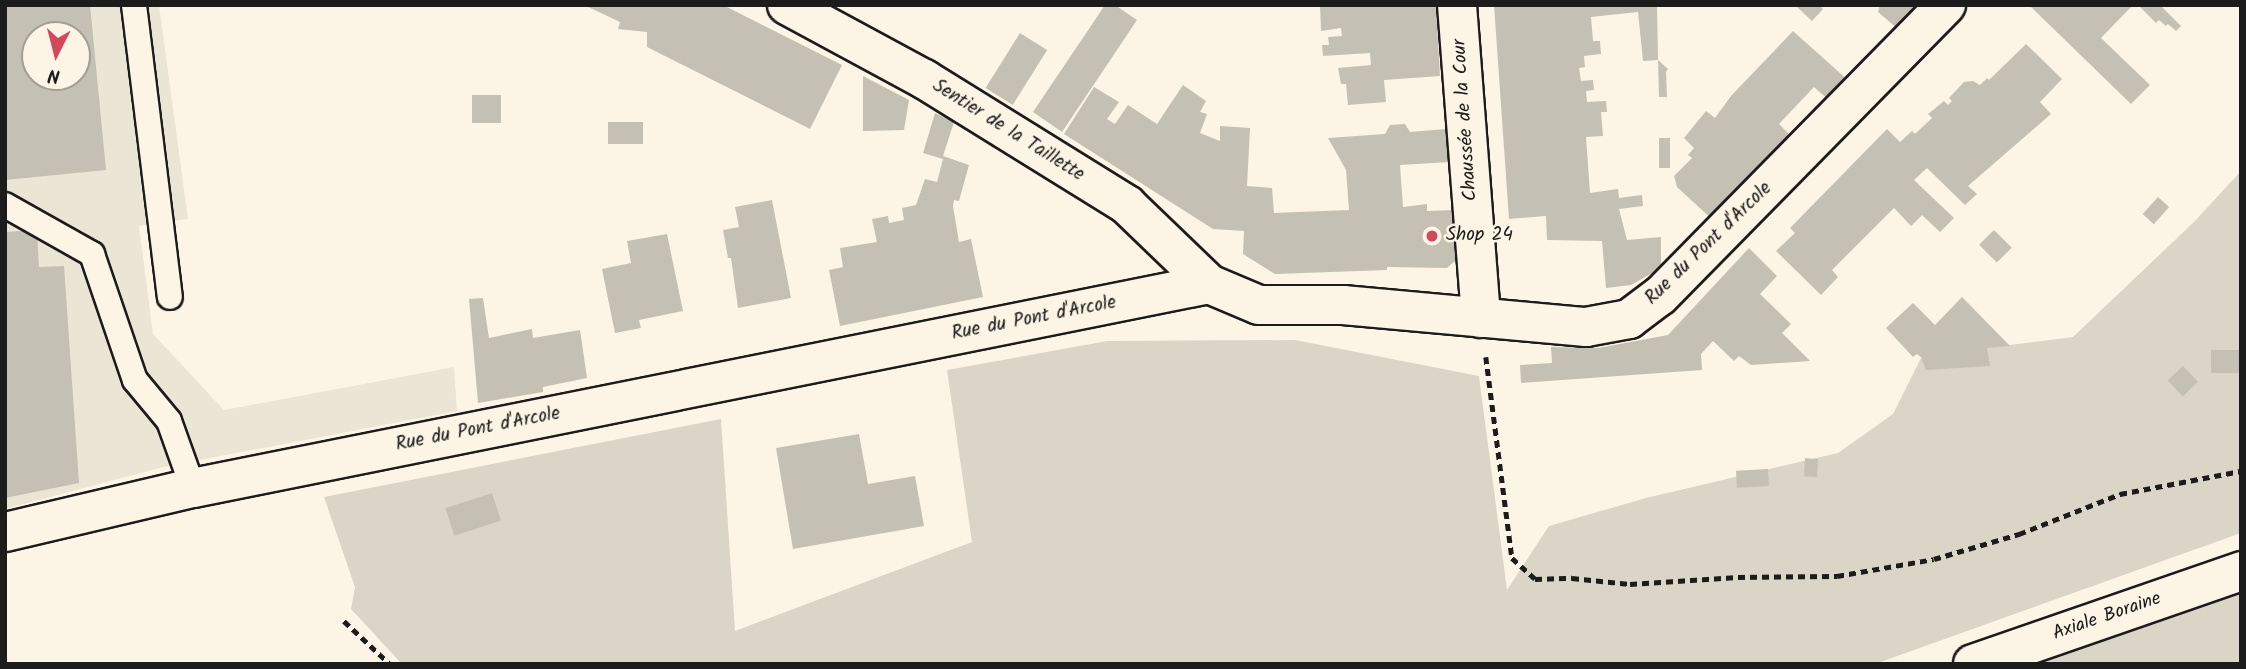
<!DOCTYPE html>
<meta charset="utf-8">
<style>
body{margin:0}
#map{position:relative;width:2246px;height:669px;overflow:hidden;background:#fcf5e5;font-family:Kalam,sans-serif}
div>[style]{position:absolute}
.built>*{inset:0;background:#ebe5d6}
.green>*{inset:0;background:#dbd5c8}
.building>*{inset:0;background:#c4c0b3;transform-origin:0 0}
.path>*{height:4.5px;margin-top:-2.25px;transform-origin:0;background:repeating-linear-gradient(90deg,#1c1c1c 0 7px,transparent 0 12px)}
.roads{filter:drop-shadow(2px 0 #1c1c1c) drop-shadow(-2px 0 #1c1c1c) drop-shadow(0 2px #1c1c1c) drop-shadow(0 -2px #1c1c1c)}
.lane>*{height:24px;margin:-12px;padding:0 12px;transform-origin:12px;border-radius:12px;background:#fcf5e5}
.street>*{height:38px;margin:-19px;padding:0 19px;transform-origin:19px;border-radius:19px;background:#fcf5e5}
.primary>*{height:38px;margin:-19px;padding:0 19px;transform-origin:19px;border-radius:19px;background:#fcf5e5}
.dots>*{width:19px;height:19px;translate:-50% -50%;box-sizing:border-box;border:4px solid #fcf5e5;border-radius:50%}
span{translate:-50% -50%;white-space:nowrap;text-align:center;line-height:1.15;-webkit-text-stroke:5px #fcf5e5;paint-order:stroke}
.street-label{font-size:19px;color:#1c1c1c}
.poi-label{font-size:19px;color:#1c1c1c}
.left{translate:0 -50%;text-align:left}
.frame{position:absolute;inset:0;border:7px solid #1c1c1c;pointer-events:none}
.north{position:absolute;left:21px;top:21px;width:70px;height:70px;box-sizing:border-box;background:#fcf5e5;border:2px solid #a29e95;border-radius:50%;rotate:186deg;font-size:19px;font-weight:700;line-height:28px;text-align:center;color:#1c1c1c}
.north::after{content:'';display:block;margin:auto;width:24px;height:32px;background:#d1495b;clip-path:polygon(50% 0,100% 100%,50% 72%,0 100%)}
</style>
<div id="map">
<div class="built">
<i style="clip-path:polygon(evenodd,5px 5px,159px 5px,188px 219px,139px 226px,153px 334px,224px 410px,454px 367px,457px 411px,163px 467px,5px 509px,5px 5px,35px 35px,77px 35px,77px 77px,35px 77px,35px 35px)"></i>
</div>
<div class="green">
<i style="clip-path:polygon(2241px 171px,2241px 533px,1875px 664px,402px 664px,351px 609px,355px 587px,324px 497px,721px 419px,735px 631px,972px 542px,947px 370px,1107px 341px,1295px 340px,1479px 376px,1507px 590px,1549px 526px,1646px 498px,1838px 453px,1893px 414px,1922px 356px,2073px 337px,2195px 221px)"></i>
<i style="clip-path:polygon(2241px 571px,2241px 664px,1976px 664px)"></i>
</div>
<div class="building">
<i style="clip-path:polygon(evenodd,5px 5px,90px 5px,106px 170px,5px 180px,5px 5px,35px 35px,77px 35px,77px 77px,35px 77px,35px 35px)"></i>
<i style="clip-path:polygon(584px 5px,723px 5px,842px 65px,810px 129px,647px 47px,647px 32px,618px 29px,620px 22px)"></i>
<i style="clip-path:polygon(1105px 5px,1115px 5px,1137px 20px,1062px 132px,1033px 112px)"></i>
<i style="clip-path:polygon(1320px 5px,1436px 5px,1440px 76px,1384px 80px,1386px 102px,1348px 105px,1346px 84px,1341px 84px,1338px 68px,1371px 65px,1370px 53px,1323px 56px,1322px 45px,1329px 45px,1328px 37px,1342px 36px,1341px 28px,1321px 31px)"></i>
<i style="clip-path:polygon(1494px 5px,1657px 5px,1658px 60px,1643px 61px,1638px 12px,1591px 17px,1593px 41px,1600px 41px,1601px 54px,1584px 56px,1585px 67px,1579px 68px,1581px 81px,1593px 80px,1594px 90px,1586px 91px,1587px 102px,1606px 101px,1607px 112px,1601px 112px,1603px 136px,1586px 137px,1590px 193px,1618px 189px,1619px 198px,1642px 195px,1643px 206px,1619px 209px,1627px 240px,1661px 237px,1661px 268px,1631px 285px,1606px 288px,1602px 241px,1547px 240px,1546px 216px,1509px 219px)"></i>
<i style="clip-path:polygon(1795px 5px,1819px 5px,1823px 9px,1812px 21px)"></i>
<i style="clip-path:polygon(1880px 5px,1923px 5px,1899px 30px,1878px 12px)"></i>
<i style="clip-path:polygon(2029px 5px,2133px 5px,2101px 38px,2150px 85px,2131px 104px)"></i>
<i style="clip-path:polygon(2138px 5px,2160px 5px,2181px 26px,2176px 31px,2168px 24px,2166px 26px,2159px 20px,2156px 23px)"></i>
<i style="clip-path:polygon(1793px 31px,1850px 82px,1831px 102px,1814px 87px,1779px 124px,1794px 139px,1715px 222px,1677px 187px,1674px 176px,1692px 158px,1688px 155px,1694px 148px,1684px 138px,1706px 111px,1715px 118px,1731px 96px)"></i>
<i style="left:1020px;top:33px;width:32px;height:65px;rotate:32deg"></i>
<i style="clip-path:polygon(2026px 44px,2062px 79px,2040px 102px,2051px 114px,1968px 186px,1977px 194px,1965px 205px,1927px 168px,1914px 180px,1954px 218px,1940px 232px,1922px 215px,1911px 226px,1894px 208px,1832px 270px,1838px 277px,1821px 295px,1776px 251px,1795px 233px,1790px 228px,1887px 129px,1900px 142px,1912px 131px,1915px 134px,1932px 118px,1928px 114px,1944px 101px,1948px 105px,1952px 101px,1949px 98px,1964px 82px,1973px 81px,1980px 85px,1987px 78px,1989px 80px)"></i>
<i style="clip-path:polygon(1658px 60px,1668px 69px,1666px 72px,1667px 97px,1659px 97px)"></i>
<i style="clip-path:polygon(863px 76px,909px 100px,904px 130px,863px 131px)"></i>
<i style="clip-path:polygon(1183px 85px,1206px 101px,1200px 112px,1207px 114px,1200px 133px,1220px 141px,1220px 126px,1250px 128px,1247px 186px,1272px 188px,1274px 213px,1349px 210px,1346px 170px,1328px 138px,1385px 134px,1390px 125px,1405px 124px,1410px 132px,1446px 129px,1450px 162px,1400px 165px,1403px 207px,1427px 204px,1427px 211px,1454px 210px,1457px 259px,1447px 268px,1387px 267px,1387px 270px,1275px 274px,1243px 254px,1244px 231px,1213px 229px,1064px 134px,1094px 87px,1119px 102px,1107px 119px,1115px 124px,1128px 105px,1157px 124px)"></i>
<i style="left:501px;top:95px;width:28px;height:29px;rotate:90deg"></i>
<i style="clip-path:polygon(935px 113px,954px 122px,943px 156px,969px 165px,959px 201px,954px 200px,953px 206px,959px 242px,971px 239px,983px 297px,840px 326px,829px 270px,843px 267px,840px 248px,877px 242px,872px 219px,888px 216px,889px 223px,904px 220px,902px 208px,916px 205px,925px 179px,937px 182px,943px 159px,923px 153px)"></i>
<i style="left:608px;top:122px;width:35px;height:22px"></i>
<i style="left:1670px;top:138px;width:30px;height:11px;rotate:90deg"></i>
<i style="left:2158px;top:197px;width:15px;height:23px;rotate:42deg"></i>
<i style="clip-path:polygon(772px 200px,791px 298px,738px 308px,731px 258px,728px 258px,723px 230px,739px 227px,735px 207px)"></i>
<i style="clip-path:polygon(37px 230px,39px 267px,64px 266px,79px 483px,5px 498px,5px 232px)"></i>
<i style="left:1994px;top:230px;width:25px;height:21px;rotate:45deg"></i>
<i style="clip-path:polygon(667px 234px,683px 311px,639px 320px,641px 328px,615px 333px,602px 269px,631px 263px,627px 241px)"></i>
<i style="clip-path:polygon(1749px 248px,1777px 276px,1760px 294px,1791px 324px,1782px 333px,1810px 361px,1751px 365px,1739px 356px,1734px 361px,1713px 341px,1701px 354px,1702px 370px,1521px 383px,1520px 365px,1552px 363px,1551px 347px,1598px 348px,1668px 335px)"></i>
<i style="clip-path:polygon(1962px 297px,2010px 346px,1987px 348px,1990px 366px,1926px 370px,1921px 357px,1917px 354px,1913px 357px,1886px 328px,1913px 303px,1935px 325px)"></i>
<i style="clip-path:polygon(483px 298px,489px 338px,532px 329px,533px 338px,580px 330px,587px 378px,543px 387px,543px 392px,478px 403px,469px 299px)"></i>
<i style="left:2241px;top:350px;width:23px;height:30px;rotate:90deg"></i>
<i style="left:2183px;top:366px;width:22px;height:21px;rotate:47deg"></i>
<i style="clip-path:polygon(859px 434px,868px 484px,915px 476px,924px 526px,793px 549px,776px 448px)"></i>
<i style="left:1818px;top:459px;width:18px;height:13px;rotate:93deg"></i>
<i style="left:1768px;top:469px;width:17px;height:32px;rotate:87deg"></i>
<i style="left:492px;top:493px;width:29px;height:49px;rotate:72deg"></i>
</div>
<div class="path">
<i style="left:1486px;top:357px;width:203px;rotate:82.6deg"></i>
<i style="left:1512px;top:558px;width:31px;rotate:42deg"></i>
<i style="left:1535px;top:579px;width:37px;rotate:-2deg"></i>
<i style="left:1572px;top:578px;width:58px;rotate:5.9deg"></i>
<i style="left:1630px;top:584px;width:108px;rotate:-3.7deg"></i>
<i style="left:1738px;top:577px;width:99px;rotate:-0.6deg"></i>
<i style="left:1837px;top:576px;width:98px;rotate:-9.9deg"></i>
<i style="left:1934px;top:559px;width:89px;rotate:-16.4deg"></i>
<i style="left:2019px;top:534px;width:109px;rotate:-21.6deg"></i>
<i style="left:2120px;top:494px;width:123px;rotate:-10.8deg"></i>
<i style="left:344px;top:621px;width:63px;rotate:43.1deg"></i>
</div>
<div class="roads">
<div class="lane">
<i style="left:134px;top:5px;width:294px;rotate:83deg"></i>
<i style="left:5px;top:205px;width:100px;rotate:29.4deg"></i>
<i style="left:92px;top:254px;width:133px;rotate:71.2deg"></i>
<i style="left:135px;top:380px;width:53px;rotate:50.3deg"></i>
<i style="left:169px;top:421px;width:71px;rotate:70.3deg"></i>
</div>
<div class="street">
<i style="left:787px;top:5px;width:156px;rotate:28.4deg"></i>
<i style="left:924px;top:79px;width:239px;rotate:31.8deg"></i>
<i style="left:1127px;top:205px;width:114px;rotate:43.9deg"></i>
<i style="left:1457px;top:5px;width:314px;rotate:85.6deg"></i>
<i style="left:5px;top:532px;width:193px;rotate:-13.2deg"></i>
<i style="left:193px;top:488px;width:1036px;rotate:-11.35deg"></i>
<i style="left:1209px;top:284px;width:54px;rotate:22.8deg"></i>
<i style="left:1259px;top:305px;width:84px"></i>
<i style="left:1343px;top:305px;width:244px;rotate:5.2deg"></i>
<i style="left:1586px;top:327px;width:44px;rotate:-10.5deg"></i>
<i style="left:1629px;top:319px;width:39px;rotate:-37deg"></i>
<i style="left:1660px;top:296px;width:408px;rotate:-45.5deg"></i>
</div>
<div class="primary">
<i style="left:1973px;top:664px;width:284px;rotate:-19.1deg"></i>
</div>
</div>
<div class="dots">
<i style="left:1432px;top:236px;background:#d1495b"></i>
</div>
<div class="street-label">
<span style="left:1466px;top:120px;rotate:-94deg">Chaussée de la Cour</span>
<span style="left:1008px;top:131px;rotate:32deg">Sentier de la Taillette</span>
<span style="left:1709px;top:244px;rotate:-44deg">Rue du Pont d'Arcole</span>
<span style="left:1034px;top:319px;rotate:-11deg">Rue du Pont d'Arcole</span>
<span style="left:478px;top:430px;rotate:-11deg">Rue du Pont d'Arcole</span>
<span style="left:2107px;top:617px;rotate:-19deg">Axiale Boraine</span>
</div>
<div class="poi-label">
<span class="left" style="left:1446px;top:236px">Shop 24</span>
</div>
<div class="frame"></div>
<div class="north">N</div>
</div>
